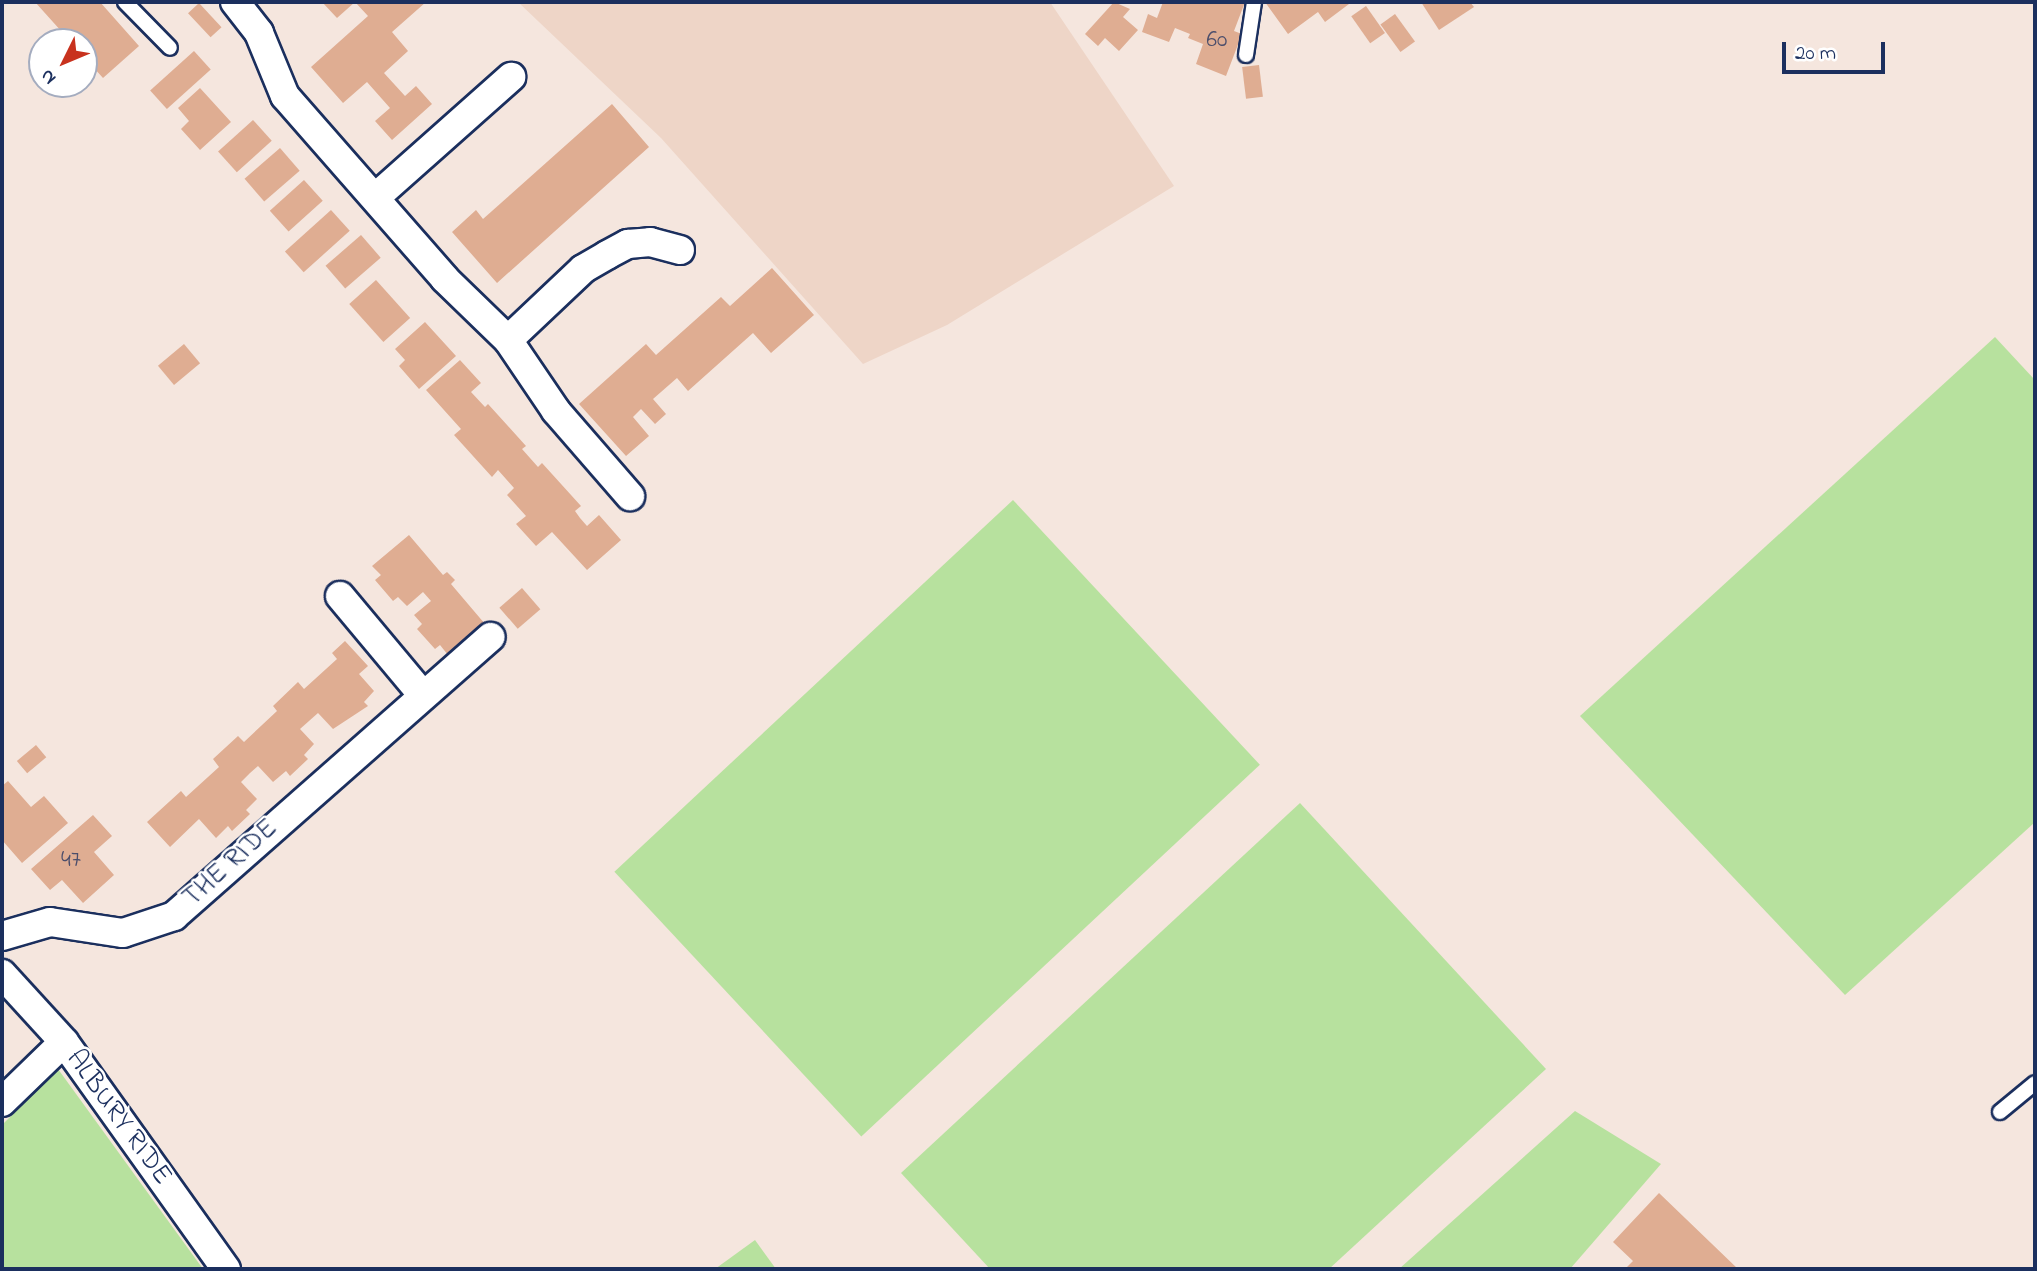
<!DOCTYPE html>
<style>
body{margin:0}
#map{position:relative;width:2037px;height:1271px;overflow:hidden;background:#f5e6de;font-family:"Indie Flower",sans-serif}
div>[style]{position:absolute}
.built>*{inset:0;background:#eed5c7}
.green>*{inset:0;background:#b7e19e;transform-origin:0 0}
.building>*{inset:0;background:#dfad92;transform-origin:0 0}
.roads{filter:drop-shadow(2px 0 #1b2f5e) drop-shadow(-2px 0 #1b2f5e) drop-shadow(0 2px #1b2f5e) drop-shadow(0 -2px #1b2f5e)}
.lane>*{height:14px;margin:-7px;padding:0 7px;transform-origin:7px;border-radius:7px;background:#fff}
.street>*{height:28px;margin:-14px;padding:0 14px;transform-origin:14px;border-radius:14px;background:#fff}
span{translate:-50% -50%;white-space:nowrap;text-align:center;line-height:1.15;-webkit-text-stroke:5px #fff;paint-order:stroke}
.number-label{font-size:24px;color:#4c4e6b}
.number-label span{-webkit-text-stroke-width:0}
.street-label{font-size:28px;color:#1b2f5e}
.frame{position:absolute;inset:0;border:4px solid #1b2f5e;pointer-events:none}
.north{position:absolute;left:28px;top:28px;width:70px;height:70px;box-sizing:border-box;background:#fff;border:2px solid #a4acbf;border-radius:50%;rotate:227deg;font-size:19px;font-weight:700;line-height:28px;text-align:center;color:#1b2f5e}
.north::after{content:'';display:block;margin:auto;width:24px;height:32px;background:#c8321e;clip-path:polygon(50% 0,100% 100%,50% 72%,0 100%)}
.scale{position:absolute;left:1782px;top:42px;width:103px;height:32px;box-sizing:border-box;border:4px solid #1b2f5e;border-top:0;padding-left:9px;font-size:21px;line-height:24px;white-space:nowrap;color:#1b2f5e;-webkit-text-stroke:5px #fff;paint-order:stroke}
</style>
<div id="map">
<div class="built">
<i style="clip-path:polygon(518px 2px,1050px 2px,1174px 186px,947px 325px,863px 364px,661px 138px)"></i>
</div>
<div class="green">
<i style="clip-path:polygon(1995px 337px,2035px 380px,2035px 822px,1845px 995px,1580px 716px)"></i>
<i style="left:1013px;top:500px;width:362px;height:545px;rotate:47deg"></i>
<i style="clip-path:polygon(1300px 803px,1546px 1069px,1329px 1269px,990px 1269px,901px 1173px)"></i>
<i style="clip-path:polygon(58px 1069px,203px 1269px,2px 1269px,2px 1125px)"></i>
<i style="clip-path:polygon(1575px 1111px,1661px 1164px,1570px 1269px,1399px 1269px)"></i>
<i style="clip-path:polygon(755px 1240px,776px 1269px,715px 1269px)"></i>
</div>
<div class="building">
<i style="clip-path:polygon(35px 2px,100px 2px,139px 46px,103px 78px,84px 57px,84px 42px,71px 42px)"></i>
<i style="clip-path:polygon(322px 2px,355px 2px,337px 18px)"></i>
<i style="clip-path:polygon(355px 2px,426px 2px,392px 32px,408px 51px,384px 73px,405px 96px,416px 86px,432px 104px,392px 140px,375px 121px,390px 108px,367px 82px,343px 103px,311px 67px,368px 16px)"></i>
<i style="clip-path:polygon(1114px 2px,1130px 9px,1123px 17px,1138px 30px,1119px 51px,1105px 38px,1098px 46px,1085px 34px)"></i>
<i style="clip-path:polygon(1163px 2px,1245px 2px,1234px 31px,1242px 34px,1226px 76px,1196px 64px,1203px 44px,1188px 38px,1190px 34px,1175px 28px,1169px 42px,1142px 32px,1148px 14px,1157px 18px)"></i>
<i style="clip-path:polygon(1265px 2px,1349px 2px,1349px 4px,1325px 22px,1318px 12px,1288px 34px)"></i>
<i style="clip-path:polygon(1421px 2px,1470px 2px,1474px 7px,1439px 30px)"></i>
<i style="left:199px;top:3px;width:33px;height:15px;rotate:47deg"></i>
<i style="left:1366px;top:6px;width:33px;height:18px;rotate:55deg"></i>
<i style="left:1395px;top:14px;width:34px;height:18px;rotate:54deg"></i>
<i style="left:194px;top:51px;width:25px;height:59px;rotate:48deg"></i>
<i style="left:1259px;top:65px;width:32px;height:17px;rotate:83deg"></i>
<i style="clip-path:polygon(200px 88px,231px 122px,200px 150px,181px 129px,189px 121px,178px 108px)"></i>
<i style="clip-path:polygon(612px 104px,649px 147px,497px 283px,452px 232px,476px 210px,483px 219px)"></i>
<i style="left:253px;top:120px;width:28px;height:47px;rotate:48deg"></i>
<i style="left:280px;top:148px;width:30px;height:47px;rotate:49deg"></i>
<i style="left:304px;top:180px;width:28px;height:46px;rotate:48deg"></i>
<i style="left:331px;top:210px;width:28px;height:62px;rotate:48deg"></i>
<i style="left:361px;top:235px;width:30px;height:47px;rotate:49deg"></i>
<i style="clip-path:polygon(772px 268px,814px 315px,771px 353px,753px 333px,688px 391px,677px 378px,653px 399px,666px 414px,655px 424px,641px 409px,633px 417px,649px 436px,626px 456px,579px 404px,646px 344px,656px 355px,721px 297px,730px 306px)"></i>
<i style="left:376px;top:280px;width:51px;height:36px;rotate:48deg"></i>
<i style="clip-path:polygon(425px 322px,456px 356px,419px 389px,399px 366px,405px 360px,395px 349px)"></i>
<i style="left:184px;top:344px;width:25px;height:34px;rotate:50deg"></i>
<i style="clip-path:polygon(460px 360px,481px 383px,471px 392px,485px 407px,488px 404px,526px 446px,522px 449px,538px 467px,542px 463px,581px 506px,575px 511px,580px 518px,587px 526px,599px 515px,621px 540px,587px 570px,552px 532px,536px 546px,516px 524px,526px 516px,507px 495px,514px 488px,498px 470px,492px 477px,454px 435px,461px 429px,426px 390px)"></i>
<i style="clip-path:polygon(409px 535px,443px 575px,447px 572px,455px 580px,451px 584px,485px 624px,448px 655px,440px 645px,435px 649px,417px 629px,422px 624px,414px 615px,431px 601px,423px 592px,407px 606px,398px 597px,393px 601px,375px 580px,381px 575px,372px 566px)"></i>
<i style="left:522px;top:588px;width:28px;height:30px;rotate:49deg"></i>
<i style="clip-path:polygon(345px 641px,368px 666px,359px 674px,374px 691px,364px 702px,368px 706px,333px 729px,318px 713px,300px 729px,314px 744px,304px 755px,308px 759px,290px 776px,286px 771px,273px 782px,258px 766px,250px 773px,241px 782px,257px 799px,246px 810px,250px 814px,232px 831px,228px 826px,216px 838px,199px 819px,170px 847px,147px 822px,181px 791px,186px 797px,219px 767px,213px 759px,238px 736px,244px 742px,277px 711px,273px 706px,298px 682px,304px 689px,337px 659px,332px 653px)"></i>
<i style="left:36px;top:745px;width:16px;height:25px;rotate:50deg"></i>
<i style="clip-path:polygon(8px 781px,31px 807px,44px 796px,68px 823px,22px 863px,2px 840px,2px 786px)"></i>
<i style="clip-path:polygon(93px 815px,112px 836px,94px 852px,114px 875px,83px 903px,62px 880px,50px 890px,31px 869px)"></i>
<i style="clip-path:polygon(1659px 1193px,1738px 1269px,1625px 1269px,1633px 1261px,1613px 1242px)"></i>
</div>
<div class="roads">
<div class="lane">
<i style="left:125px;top:2px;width:64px;rotate:45.6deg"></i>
<i style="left:1246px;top:55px;width:54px;rotate:-81.4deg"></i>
<i style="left:2000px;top:1112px;width:45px;rotate:-39.6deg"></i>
</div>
<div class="street">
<i style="left:235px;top:2px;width:39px;rotate:52deg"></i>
<i style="left:259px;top:33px;width:68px;rotate:67.6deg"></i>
<i style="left:285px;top:96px;width:243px;rotate:48.8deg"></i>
<i style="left:445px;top:279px;width:88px;rotate:44.1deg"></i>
<i style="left:508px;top:340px;width:86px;rotate:55.9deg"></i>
<i style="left:556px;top:411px;width:113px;rotate:49deg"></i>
<i style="left:376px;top:197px;width:181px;rotate:-41.6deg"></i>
<i style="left:508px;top:340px;width:103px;rotate:-43.4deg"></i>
<i style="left:583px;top:269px;width:28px;rotate:-30deg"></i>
<i style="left:607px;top:255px;width:24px;rotate:-28deg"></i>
<i style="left:628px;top:244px;width:22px;rotate:-5deg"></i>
<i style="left:650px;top:242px;width:31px;rotate:15deg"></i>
<i style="left:340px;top:596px;width:128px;rotate:50.1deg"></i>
<i style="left:2px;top:936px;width:50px;rotate:-16.3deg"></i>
<i style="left:50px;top:922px;width:74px;rotate:8.6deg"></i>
<i style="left:123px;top:933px;width:54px;rotate:-18.4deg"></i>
<i style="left:174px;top:916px;width:422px;rotate:-41.4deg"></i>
<i style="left:2px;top:974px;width:92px;rotate:47.6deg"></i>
<i style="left:64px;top:1042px;width:279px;rotate:54.5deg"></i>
<i style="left:2px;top:1102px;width:86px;rotate:-44.1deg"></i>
</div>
</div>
<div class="number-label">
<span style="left:1217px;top:41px">60</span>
<span style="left:71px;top:861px">47</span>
</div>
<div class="street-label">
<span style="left:231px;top:864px;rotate:-42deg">THE RIDE</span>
<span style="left:118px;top:1118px;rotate:54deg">ALBURY RIDE</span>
</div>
<div class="frame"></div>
<div class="north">N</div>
<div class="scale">20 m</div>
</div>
